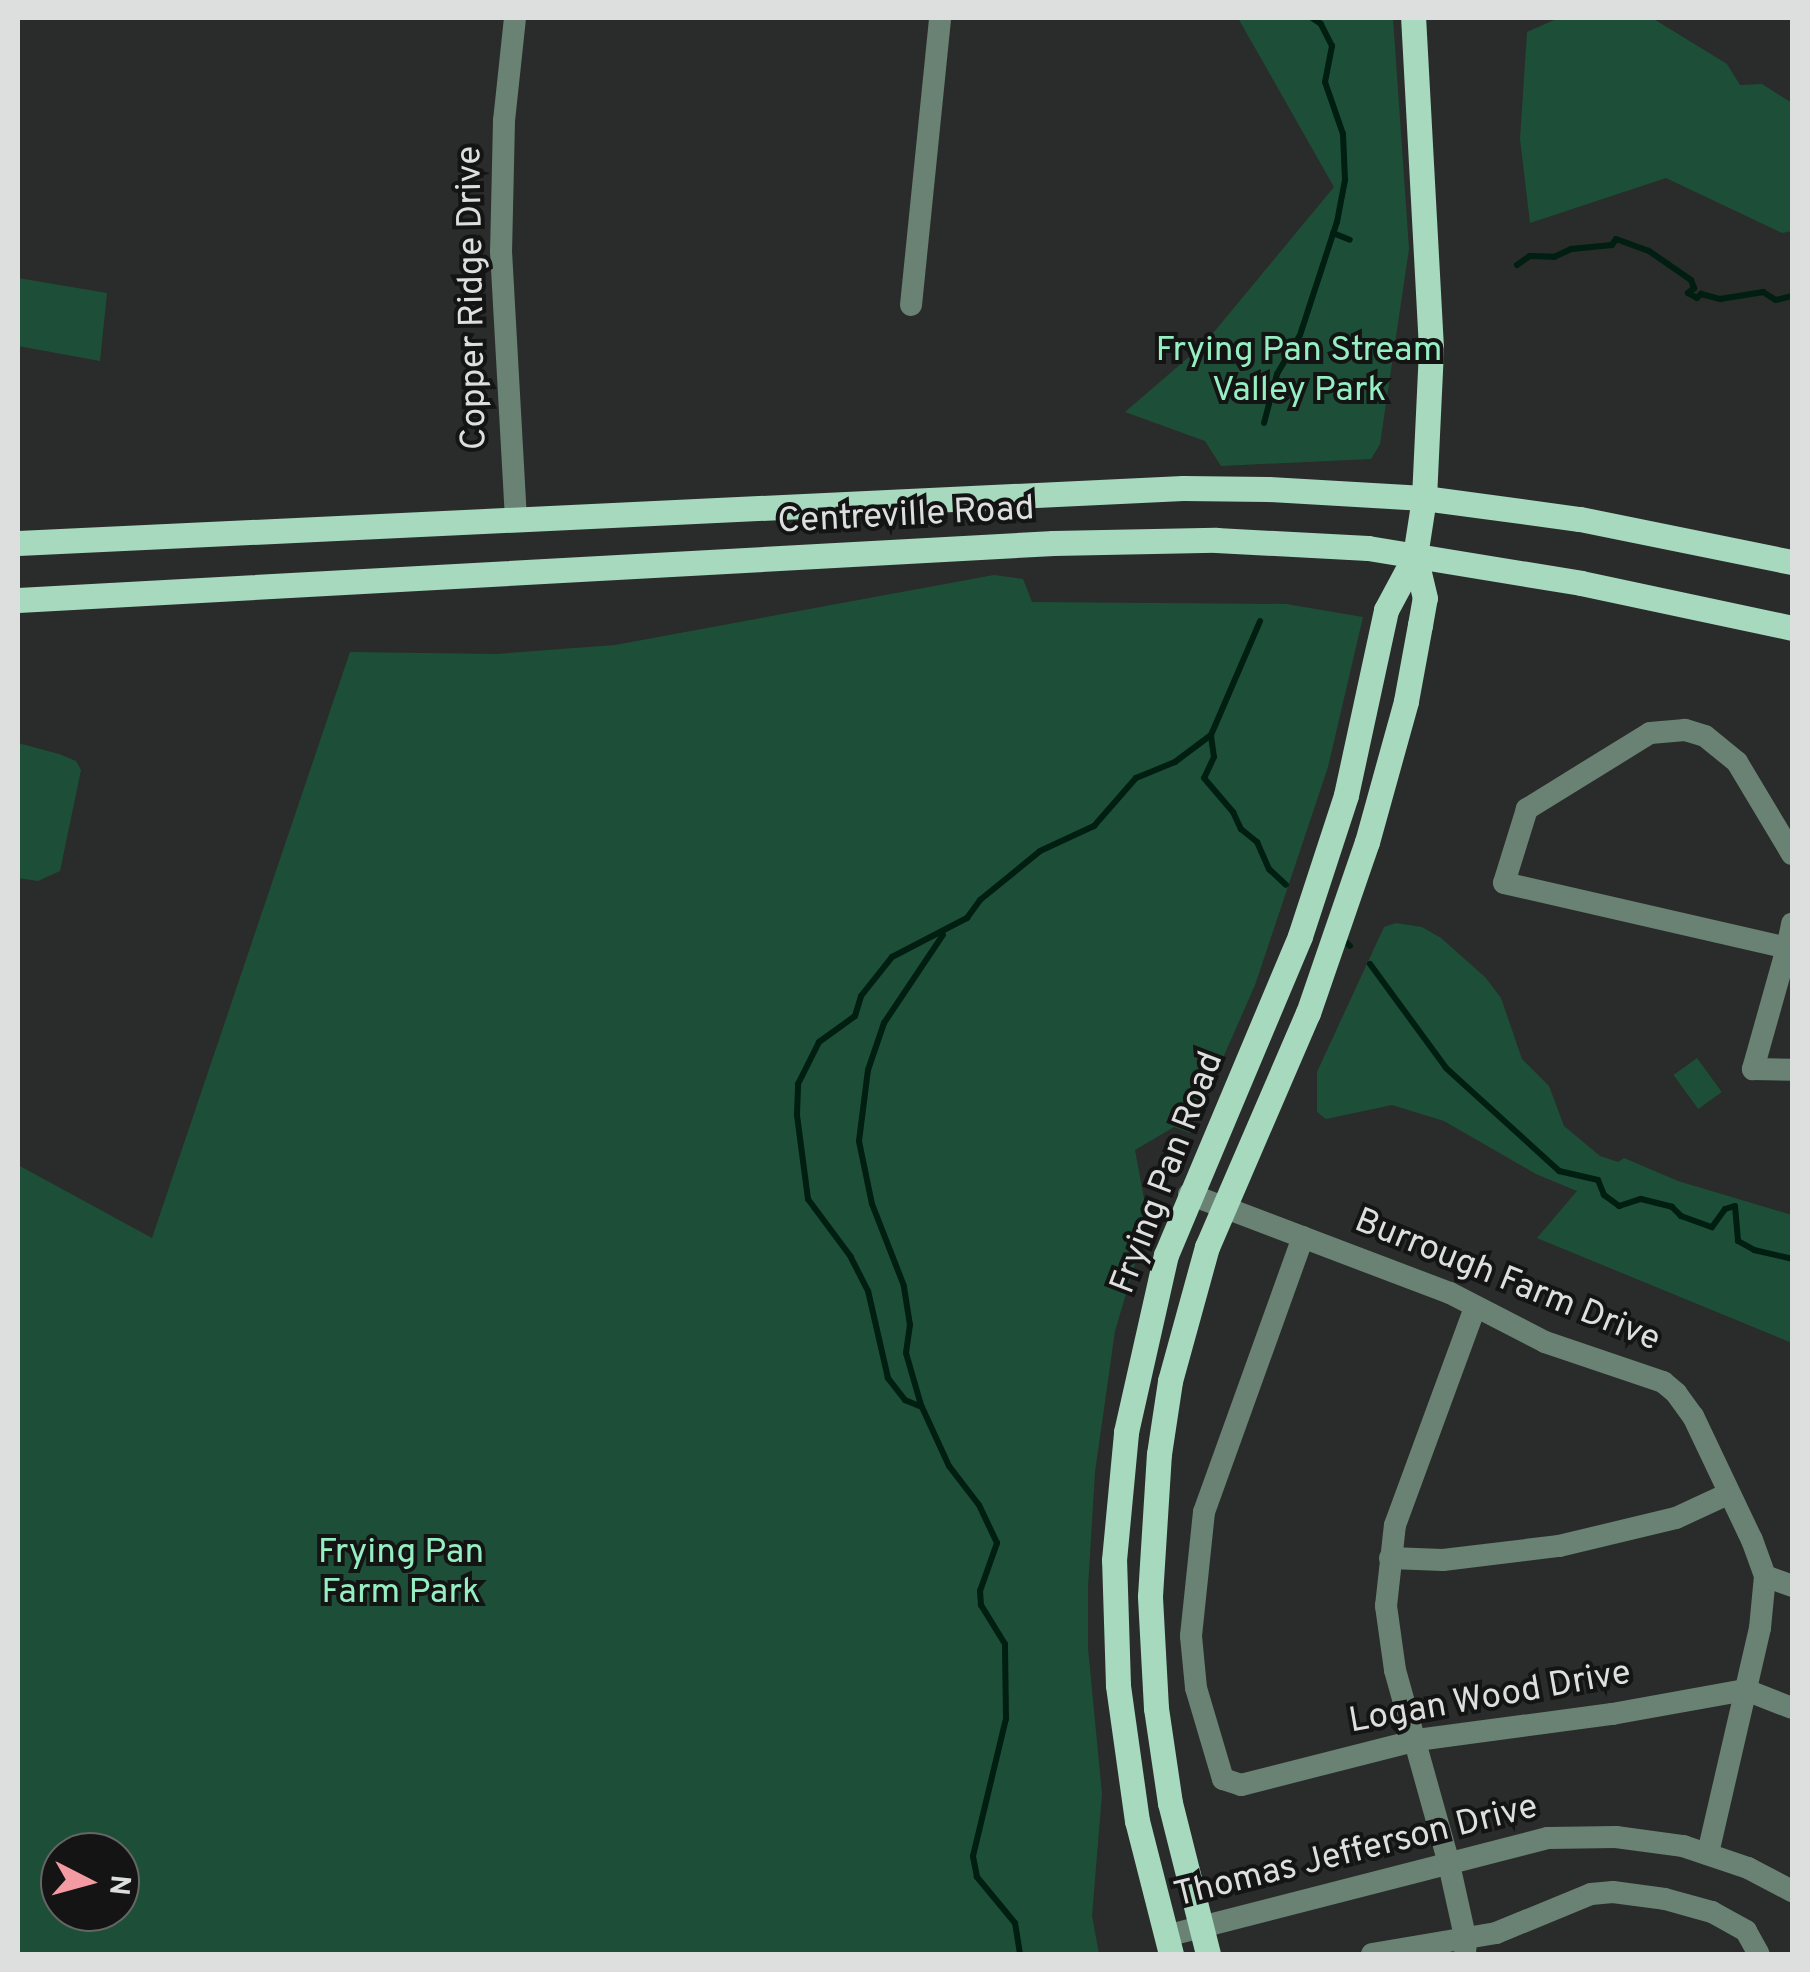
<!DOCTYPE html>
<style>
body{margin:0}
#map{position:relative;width:1810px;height:1972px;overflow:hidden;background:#292c2a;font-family:Overpass,sans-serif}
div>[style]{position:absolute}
.green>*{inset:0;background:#1d4f38;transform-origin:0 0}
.stream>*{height:6px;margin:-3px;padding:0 3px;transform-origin:3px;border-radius:3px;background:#001e11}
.minor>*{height:22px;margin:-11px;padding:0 11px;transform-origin:11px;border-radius:11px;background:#698274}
.major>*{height:25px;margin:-12.5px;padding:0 12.5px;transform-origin:12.5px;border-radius:12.5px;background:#a6d9be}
span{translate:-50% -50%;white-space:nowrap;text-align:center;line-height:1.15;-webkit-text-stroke:8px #131413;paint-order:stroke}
.street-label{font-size:35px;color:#dddfde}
.park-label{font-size:35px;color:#96efc2}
.frame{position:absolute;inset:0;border:20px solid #dddfde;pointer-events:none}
.north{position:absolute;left:40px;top:1832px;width:100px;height:100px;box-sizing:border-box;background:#131413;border:2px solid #646564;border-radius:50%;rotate:96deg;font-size:28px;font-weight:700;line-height:40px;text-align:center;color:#dddfde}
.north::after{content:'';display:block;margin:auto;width:35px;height:45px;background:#f49aa2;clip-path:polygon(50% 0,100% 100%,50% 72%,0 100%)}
</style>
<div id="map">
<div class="green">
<i style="clip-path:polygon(1238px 18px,1393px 18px,1409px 249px,1380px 444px,1371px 459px,1221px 466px,1205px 441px,1125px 412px,1204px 344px,1334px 187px)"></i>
<i style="clip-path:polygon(1559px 18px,1652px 18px,1727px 64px,1740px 85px,1762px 84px,1792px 103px,1792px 231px,1782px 233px,1666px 178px,1530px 223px,1520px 139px,1527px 32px)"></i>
<i style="clip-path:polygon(18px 278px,107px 293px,100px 361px,18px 346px)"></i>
<i style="clip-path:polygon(evenodd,994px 575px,1023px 579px,1032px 602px,1286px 604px,1363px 617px,1328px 767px,1255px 985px,1190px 1133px,1174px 1127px,1135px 1150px,1148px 1220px,1115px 1331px,1095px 1472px,1088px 1587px,1088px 1648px,1102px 1794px,1092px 1916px,1099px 1954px,18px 1954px,18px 1165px,152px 1238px,350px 652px,496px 654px,615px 645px,994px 575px,60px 1852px,120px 1852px,120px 1912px,60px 1912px,60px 1852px)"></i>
<i style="clip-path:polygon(18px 743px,59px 754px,76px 761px,81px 770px,60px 871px,38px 881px,18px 878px)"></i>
<i style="clip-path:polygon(1396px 923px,1422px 927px,1441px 938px,1485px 977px,1501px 998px,1522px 1059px,1549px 1086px,1564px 1126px,1600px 1156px,1618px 1162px,1624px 1158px,1678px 1181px,1792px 1215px,1792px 1343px,1537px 1238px,1577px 1191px,1536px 1174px,1444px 1121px,1392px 1105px,1326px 1119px,1317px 1112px,1317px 1072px,1384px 927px)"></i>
<i style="left:1697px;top:1058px;width:42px;height:29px;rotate:54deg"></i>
</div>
<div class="stream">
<i style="left:1333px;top:233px;width:18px;rotate:22deg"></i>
<i style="left:1517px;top:265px;width:16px;rotate:-35deg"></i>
<i style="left:1530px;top:256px;width:24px;rotate:2deg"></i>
<i style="left:1554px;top:257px;width:19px;rotate:-25deg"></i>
<i style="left:1571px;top:249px;width:41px;rotate:-5.6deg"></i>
<i style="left:1612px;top:245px;width:7px;rotate:-56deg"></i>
<i style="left:1616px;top:239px;width:35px;rotate:20deg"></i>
<i style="left:1649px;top:251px;width:51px;rotate:34.6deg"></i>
<i style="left:1691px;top:280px;width:9px;rotate:69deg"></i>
<i style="left:1694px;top:288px;width:8px;rotate:140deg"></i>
<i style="left:1688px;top:293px;width:10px;rotate:29deg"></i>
<i style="left:1697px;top:298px;width:6px;rotate:-45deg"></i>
<i style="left:1701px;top:294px;width:20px;rotate:15deg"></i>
<i style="left:1720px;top:299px;width:44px;rotate:-9.2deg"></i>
<i style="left:1763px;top:292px;width:15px;rotate:32deg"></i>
<i style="left:1776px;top:300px;width:16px;rotate:-14deg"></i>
<i style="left:1264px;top:423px;width:51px;rotate:-75.1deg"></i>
<i style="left:1277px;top:374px;width:45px;rotate:-59.5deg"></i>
<i style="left:1300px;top:335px;width:119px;rotate:-71.9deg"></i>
<i style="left:1337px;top:222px;width:43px;rotate:-79.2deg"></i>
<i style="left:1345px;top:180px;width:46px;rotate:-92.5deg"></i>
<i style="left:1343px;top:134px;width:55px;rotate:-109.1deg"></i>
<i style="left:1325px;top:82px;width:37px;rotate:-79deg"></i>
<i style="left:1332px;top:46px;width:25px;rotate:-117deg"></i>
<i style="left:1321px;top:24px;width:11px;rotate:-146deg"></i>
<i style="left:1211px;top:736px;width:21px;rotate:82deg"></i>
<i style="left:1214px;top:757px;width:23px;rotate:115deg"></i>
<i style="left:1204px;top:778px;width:45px;rotate:49.5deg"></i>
<i style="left:1233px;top:812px;width:19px;rotate:65deg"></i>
<i style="left:1241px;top:829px;width:21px;rotate:39deg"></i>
<i style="left:1257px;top:842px;width:30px;rotate:66deg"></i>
<i style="left:1269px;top:869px;width:23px;rotate:43deg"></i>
<i style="left:1347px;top:943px;width:4px;rotate:45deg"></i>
<i style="left:1370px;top:964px;width:129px;rotate:53.8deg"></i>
<i style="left:1446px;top:1068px;width:153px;rotate:42.3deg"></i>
<i style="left:1559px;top:1171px;width:40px;rotate:13deg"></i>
<i style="left:1598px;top:1180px;width:16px;rotate:68deg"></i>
<i style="left:1604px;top:1195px;width:19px;rotate:36deg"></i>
<i style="left:1619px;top:1206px;width:23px;rotate:-18deg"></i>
<i style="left:1641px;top:1199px;width:32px;rotate:14deg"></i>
<i style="left:1672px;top:1207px;width:13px;rotate:45deg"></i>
<i style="left:1681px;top:1216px;width:33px;rotate:20deg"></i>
<i style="left:1712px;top:1227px;width:22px;rotate:-54deg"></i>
<i style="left:1725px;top:1209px;width:10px;rotate:-17deg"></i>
<i style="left:1735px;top:1206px;width:35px;rotate:85deg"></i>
<i style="left:1738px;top:1241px;width:18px;rotate:29deg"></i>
<i style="left:1754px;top:1250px;width:39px;rotate:13deg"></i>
<i style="left:921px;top:1405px;width:54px;rotate:-106.1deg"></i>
<i style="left:906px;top:1353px;width:28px;rotate:-82deg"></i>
<i style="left:910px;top:1325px;width:39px;rotate:-99deg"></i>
<i style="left:904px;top:1286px;width:88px;rotate:-111.3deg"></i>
<i style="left:872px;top:1204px;width:64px;rotate:-101.7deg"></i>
<i style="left:859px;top:1141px;width:72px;rotate:-82.8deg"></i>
<i style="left:868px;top:1070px;width:50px;rotate:-71.2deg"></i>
<i style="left:884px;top:1023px;width:106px;rotate:-56.2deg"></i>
<i style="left:1020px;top:1954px;width:31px;rotate:-99deg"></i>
<i style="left:1015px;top:1923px;width:60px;rotate:-129.6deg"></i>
<i style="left:977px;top:1877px;width:21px;rotate:-101deg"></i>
<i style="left:973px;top:1856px;width:141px;rotate:-76.5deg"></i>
<i style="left:1006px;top:1719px;width:75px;rotate:-90.8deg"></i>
<i style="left:1005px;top:1644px;width:46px;rotate:-121.6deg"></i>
<i style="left:981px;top:1605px;width:14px;rotate:-94deg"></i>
<i style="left:980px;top:1591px;width:51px;rotate:-70.5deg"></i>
<i style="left:997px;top:1543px;width:42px;rotate:-115.3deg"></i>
<i style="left:979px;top:1505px;width:49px;rotate:-127.6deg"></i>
<i style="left:949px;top:1466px;width:65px;rotate:-114.6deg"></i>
<i style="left:922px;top:1407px;width:18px;rotate:-158deg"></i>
<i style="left:905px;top:1400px;width:28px;rotate:-128deg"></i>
<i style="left:888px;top:1378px;width:89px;rotate:-102.9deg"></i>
<i style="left:868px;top:1291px;width:38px;rotate:-117deg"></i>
<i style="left:851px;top:1257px;width:72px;rotate:-126.6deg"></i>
<i style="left:808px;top:1199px;width:85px;rotate:-97.5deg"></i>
<i style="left:797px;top:1115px;width:31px;rotate:-88deg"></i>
<i style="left:798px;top:1084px;width:47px;rotate:-63.4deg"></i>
<i style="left:819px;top:1042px;width:44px;rotate:-35.8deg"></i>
<i style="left:855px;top:1016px;width:21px;rotate:-73deg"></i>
<i style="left:861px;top:996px;width:50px;rotate:-51.5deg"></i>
<i style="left:892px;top:957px;width:85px;rotate:-27.5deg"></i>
<i style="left:967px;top:918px;width:22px;rotate:-54deg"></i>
<i style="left:980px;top:900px;width:77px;rotate:-39.2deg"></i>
<i style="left:1040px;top:851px;width:60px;rotate:-24.8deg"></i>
<i style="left:1094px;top:826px;width:64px;rotate:-48.8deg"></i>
<i style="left:1136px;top:778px;width:42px;rotate:-22.3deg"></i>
<i style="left:1175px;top:762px;width:45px;rotate:-36.9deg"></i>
<i style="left:1211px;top:735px;width:124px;rotate:-66.7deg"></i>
</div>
<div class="minor">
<i style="left:515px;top:18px;width:104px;rotate:96.1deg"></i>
<i style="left:504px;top:121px;width:130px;rotate:91.3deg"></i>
<i style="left:501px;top:251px;width:266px;rotate:86.8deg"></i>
<i style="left:911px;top:305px;width:288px;rotate:-84.2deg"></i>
<i style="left:1792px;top:854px;width:107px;rotate:-120.9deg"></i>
<i style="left:1737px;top:762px;width:41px;rotate:-140.9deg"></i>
<i style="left:1705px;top:736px;width:21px;rotate:-163deg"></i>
<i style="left:1685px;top:730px;width:35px;rotate:175deg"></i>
<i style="left:1650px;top:733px;width:145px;rotate:148.3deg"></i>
<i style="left:1527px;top:809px;width:77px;rotate:107.3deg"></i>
<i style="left:1504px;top:883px;width:290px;rotate:12.9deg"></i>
<i style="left:1787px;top:948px;width:25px;rotate:-78deg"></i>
<i style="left:1787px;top:948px;width:126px;rotate:105.7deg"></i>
<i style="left:1753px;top:1069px;width:39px;rotate:1deg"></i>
<i style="left:1189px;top:1194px;width:279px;rotate:20.8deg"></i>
<i style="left:1450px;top:1293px;width:107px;rotate:27.3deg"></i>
<i style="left:1545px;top:1342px;width:125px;rotate:18.7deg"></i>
<i style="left:1663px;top:1382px;width:17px;rotate:40deg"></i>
<i style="left:1676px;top:1393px;width:29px;rotate:54deg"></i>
<i style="left:1693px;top:1416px;width:137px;rotate:64.6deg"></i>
<i style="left:1752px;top:1540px;width:38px;rotate:70deg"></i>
<i style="left:1765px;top:1576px;width:52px;rotate:95.5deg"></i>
<i style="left:1760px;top:1628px;width:232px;rotate:103deg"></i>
<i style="left:1303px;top:1237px;width:292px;rotate:109.8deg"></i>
<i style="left:1204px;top:1512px;width:125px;rotate:96deg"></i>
<i style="left:1191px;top:1636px;width:52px;rotate:84.5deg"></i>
<i style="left:1196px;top:1688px;width:95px;rotate:73.5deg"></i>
<i style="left:1223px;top:1779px;width:19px;rotate:18deg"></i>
<i style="left:1241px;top:1785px;width:182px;rotate:-14.3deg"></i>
<i style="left:1417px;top:1740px;width:197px;rotate:-7.6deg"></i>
<i style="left:1612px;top:1714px;width:136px;rotate:-10.2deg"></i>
<i style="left:1746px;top:1690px;width:49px;rotate:21.4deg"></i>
<i style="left:1390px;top:1558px;width:53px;rotate:2.2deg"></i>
<i style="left:1443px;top:1560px;width:117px;rotate:-6.9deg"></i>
<i style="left:1559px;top:1546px;width:120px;rotate:-13.5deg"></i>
<i style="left:1676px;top:1518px;width:57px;rotate:-24.8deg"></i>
<i style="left:1765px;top:1576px;width:29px;rotate:20deg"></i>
<i style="left:1166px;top:1936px;width:394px;rotate:-14.4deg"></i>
<i style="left:1548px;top:1838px;width:68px;rotate:-0.8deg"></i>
<i style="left:1616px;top:1837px;width:68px;rotate:7.7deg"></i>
<i style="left:1683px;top:1846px;width:69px;rotate:18.7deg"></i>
<i style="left:1748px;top:1868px;width:50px;rotate:27.6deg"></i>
<i style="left:1372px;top:1954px;width:126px;rotate:-9.6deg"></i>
<i style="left:1496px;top:1933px;width:103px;rotate:-22.3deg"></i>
<i style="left:1591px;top:1894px;width:22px;rotate:-5deg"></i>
<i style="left:1613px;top:1892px;width:52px;rotate:7.7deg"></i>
<i style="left:1665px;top:1899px;width:49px;rotate:15.5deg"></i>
<i style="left:1712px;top:1912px;width:39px;rotate:29deg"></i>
<i style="left:1746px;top:1931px;width:26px;rotate:61deg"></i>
<i style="left:1465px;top:1954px;width:13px;rotate:-86deg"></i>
<i style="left:1466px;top:1941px;width:83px;rotate:-102.5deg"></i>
<i style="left:1448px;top:1860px;width:197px;rotate:-105.6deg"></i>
<i style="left:1395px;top:1670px;width:65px;rotate:-98deg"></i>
<i style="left:1386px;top:1606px;width:81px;rotate:-83.7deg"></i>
<i style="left:1395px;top:1525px;width:232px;rotate:-69.8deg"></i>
</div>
<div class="major">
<i style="left:18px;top:543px;width:1166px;rotate:-2.7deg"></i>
<i style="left:1183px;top:488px;width:85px;rotate:0.7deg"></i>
<i style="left:1268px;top:489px;width:156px;rotate:3.3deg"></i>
<i style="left:1424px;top:498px;width:157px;rotate:7.7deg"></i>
<i style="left:1580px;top:519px;width:216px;rotate:11.5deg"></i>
<i style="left:18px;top:600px;width:1037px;rotate:-3.15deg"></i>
<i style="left:1053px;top:543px;width:163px;rotate:-1.1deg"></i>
<i style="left:1216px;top:540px;width:152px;rotate:3deg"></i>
<i style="left:1368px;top:548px;width:216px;rotate:9.3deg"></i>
<i style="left:1581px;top:583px;width:216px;rotate:12deg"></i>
<i style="left:1171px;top:1954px;width:137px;rotate:-104.3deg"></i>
<i style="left:1137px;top:1821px;width:137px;rotate:-98deg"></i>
<i style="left:1118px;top:1685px;width:125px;rotate:-91.8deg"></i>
<i style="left:1114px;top:1560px;width:129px;rotate:-84.6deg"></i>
<i style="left:1126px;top:1432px;width:181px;rotate:-77.3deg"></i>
<i style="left:1166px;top:1255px;width:346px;rotate:-67.2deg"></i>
<i style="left:1300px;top:936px;width:148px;rotate:-71.9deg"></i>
<i style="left:1346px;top:795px;width:189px;rotate:-77.8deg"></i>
<i style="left:1386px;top:610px;width:61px;rotate:-61.8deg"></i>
<i style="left:1415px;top:556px;width:59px;rotate:-81.2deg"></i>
<i style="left:1424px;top:498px;width:150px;rotate:-87.3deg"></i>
<i style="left:1431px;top:348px;width:330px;rotate:-93.1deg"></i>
<i style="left:1208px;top:1954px;width:156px;rotate:-104.1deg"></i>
<i style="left:1170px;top:1803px;width:96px;rotate:-98.4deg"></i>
<i style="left:1156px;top:1708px;width:112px;rotate:-93.1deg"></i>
<i style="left:1150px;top:1596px;width:142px;rotate:-86.4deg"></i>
<i style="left:1159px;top:1454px;width:74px;rotate:-81.4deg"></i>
<i style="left:1170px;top:1381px;width:139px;rotate:-74.6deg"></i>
<i style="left:1207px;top:1247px;width:255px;rotate:-66.7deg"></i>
<i style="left:1308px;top:1013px;width:181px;rotate:-71deg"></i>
<i style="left:1367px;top:842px;width:146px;rotate:-74.5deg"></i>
<i style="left:1406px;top:701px;width:77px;rotate:-79.6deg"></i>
<i style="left:1420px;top:625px;width:27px;rotate:-80deg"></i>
<i style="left:1425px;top:598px;width:43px;rotate:-103.4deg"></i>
</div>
<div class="street-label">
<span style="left:473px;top:298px;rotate:-91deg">Copper Ridge Drive</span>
<span style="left:906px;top:516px;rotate:-3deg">Centreville Road</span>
<span style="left:1168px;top:1173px;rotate:-69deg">Frying Pan Road</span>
<span style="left:1507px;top:1281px;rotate:22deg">Burrough Farm Drive</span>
<span style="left:1490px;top:1698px;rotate:-10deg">Logan Wood Drive</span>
<span style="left:1356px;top:1852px;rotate:-14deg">Thomas Jefferson Drive</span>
</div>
<div class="park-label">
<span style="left:1299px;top:371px">Frying Pan Stream<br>Valley Park</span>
<span style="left:401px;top:1573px">Frying Pan<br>Farm Park</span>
</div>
<div class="frame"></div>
<div class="north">N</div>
</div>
